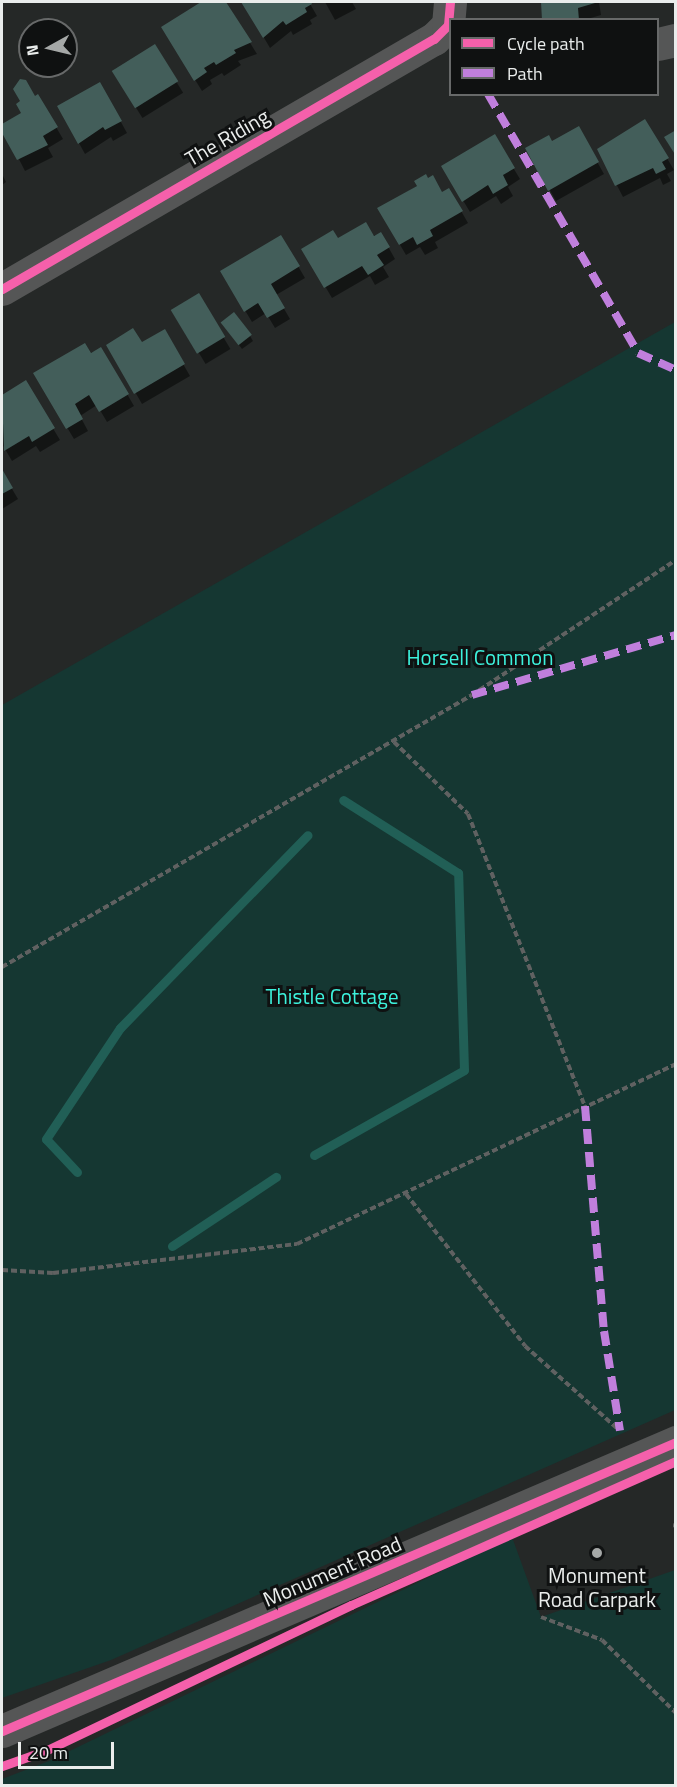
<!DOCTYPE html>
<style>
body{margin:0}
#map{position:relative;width:677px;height:1787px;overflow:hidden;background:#252827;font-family:"Titillium Web",sans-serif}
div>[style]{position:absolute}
.green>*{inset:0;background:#153732}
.shadow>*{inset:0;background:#0007;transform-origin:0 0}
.stream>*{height:9px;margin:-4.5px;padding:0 4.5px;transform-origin:4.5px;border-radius:4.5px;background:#215f56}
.building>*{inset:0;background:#435e5a;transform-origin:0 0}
.path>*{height:4px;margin-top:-2px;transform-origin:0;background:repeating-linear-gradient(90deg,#606161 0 6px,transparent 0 9px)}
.minor>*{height:33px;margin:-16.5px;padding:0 16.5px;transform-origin:16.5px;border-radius:16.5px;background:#555656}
.quiet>*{height:8px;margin-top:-4px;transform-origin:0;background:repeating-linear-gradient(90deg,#c07fdc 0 15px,transparent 0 23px)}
.cycleway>*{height:9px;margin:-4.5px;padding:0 4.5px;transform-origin:4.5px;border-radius:4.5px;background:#f560ab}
.dots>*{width:16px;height:16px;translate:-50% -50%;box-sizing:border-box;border:3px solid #0f1111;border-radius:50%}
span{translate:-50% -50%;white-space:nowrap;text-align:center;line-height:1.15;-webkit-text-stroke:6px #0f1111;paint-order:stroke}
.street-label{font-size:21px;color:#eaedec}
.park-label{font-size:21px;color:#3df2dd}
.poi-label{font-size:21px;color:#eaedec}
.frame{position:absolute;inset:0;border:3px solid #eaedec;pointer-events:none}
.legend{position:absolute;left:449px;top:18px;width:210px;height:78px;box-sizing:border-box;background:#0f1111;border:2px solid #676969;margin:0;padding:8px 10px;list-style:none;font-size:18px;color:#eaedec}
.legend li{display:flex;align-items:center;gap:12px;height:30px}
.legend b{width:30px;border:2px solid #676969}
.north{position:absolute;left:18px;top:18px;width:60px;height:60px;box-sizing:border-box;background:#0f1111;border:2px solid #676969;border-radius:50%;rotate:262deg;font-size:16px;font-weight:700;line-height:24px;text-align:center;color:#eaedec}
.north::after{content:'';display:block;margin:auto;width:21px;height:27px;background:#a5a8a7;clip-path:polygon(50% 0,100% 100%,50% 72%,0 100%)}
.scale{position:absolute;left:18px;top:1742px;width:96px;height:27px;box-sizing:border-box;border:3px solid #eaedec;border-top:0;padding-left:8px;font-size:18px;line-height:21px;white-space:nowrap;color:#eaedec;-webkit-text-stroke:4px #0f1111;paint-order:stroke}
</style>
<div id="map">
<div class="green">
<i style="clip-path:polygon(675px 322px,675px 1410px,111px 1660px,2px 1698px,2px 705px)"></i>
<i style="clip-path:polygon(512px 1537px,541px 1617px,675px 1570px,675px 1785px,2px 1785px,2px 1779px,49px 1761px)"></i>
</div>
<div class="shadow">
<i style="clip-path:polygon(204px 2px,225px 2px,257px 54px,238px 61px,241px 65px,224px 76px,222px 73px,210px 80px,212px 84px,202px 91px,163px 28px)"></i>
<i style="clip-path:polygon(243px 2px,309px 2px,317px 16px,310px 20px,312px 24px,293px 35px,291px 31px,270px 48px)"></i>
<i style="clip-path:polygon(325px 2px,352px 2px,356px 9px,335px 20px)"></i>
<i style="clip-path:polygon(543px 2px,599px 2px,601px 15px,584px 20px,543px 20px)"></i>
<i style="left:154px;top:46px;width:55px;height:48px;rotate:58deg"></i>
<i style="clip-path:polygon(100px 84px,127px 133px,113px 141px,111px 137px,85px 154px,59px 107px)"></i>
<i style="clip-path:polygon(38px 96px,63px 139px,48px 148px,53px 157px,25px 171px,2px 126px,23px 114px,22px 102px)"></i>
<i style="clip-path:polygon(645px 121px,674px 170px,667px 174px,671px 181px,663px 185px,660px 178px,623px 197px,598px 149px)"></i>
<i style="clip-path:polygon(578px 128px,604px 174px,556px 201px,527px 149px,552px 143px)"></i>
<i style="clip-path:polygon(494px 136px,520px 179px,508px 187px,513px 196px,501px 204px,496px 196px,470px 212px,443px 167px)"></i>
<i style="clip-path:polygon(2px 174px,6px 182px,2px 185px)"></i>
<i style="clip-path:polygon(427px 180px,442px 194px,449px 190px,468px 223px,435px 242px,438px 248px,425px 255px,420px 247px,406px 255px,379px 209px)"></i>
<i style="clip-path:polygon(381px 234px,395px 259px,383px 267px,389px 277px,375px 285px,370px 276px,332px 298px,303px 249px)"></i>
<i style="clip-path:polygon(281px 237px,305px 278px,276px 295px,290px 319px,275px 328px,266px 313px,252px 322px,222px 272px)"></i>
<i style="left:198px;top:295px;width:63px;height:29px;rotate:59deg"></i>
<i style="clip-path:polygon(226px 328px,250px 336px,253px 341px,242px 349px)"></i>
<i style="clip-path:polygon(164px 331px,190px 376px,142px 404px,108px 345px,141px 344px)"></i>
<i style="clip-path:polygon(101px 349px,134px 406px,107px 422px,97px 405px,80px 416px,88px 431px,74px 439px,35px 374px)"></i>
<i style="clip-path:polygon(25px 382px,60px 440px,40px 452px,36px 446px,12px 461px,2px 444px,2px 396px)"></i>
<i style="clip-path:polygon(2px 472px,18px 499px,2px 509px)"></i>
</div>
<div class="stream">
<i style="left:314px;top:1155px;width:172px;rotate:-29.5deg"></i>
<i style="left:464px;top:1070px;width:197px;rotate:-91.7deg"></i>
<i style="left:458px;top:873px;width:136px;rotate:-147.6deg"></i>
<i style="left:77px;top:1172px;width:45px;rotate:-133.2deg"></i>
<i style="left:46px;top:1139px;width:133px;rotate:-56.3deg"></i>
<i style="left:120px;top:1028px;width:269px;rotate:-45.8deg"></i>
<i style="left:172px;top:1246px;width:125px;rotate:-33.6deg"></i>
</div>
<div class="building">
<i style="clip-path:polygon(201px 2px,226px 2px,252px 42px,234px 50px,236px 53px,216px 65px,214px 62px,204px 68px,207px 72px,194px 81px,161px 27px)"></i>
<i style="clip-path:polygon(241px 2px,311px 2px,312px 4px,305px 8px,307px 12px,286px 25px,283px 21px,263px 38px)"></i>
<i style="clip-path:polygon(541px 2px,595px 2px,595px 3px,578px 8px,579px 20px,542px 20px)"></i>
<i style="left:155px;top:44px;width:44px;height:51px;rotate:58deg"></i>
<i style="clip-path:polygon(20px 79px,26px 80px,35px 96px,38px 94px,58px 127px,43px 136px,48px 145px,17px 160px,2px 133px,2px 124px,21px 113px,16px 104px,20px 101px,13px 89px)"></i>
<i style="clip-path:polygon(100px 82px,122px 121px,105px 130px,103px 127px,78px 144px,57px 106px)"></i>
<i style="clip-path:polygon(645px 119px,669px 158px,662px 162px,666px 169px,656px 174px,653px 168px,615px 186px,597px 149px)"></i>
<i style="clip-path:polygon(579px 126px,599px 162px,548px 191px,525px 148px,549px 135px,552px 141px)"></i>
<i style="clip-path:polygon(676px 130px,676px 156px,664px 137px)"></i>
<i style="clip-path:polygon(495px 134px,515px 168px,503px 175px,508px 185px,493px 194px,488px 185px,462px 202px,441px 166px)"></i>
<i style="clip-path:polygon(426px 174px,428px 178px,433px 175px,442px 192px,449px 188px,463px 211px,430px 230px,433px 236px,417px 245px,413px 237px,399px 245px,377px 208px,417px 186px,414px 181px)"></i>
<i style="clip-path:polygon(366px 222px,374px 236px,381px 232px,390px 247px,377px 255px,384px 265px,368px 275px,362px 266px,324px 288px,301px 249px,333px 230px,338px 238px)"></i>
<i style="clip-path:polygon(281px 235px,300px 266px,271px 284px,285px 308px,267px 318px,258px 303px,244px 312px,220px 271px)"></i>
<i style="left:199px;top:293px;width:51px;height:33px;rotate:59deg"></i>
<i style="left:234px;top:312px;width:29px;height:17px;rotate:52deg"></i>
<i style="clip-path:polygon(133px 328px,142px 342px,165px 329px,185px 364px,134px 394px,106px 345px)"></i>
<i style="clip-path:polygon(85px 343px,91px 353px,101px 347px,129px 394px,99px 412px,89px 395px,75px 404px,83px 419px,66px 429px,33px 373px)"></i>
<i style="clip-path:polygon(26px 380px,55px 428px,32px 442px,29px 436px,4px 451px,2px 395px)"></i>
<i style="clip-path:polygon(2px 469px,13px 488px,2px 494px)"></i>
</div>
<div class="path">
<i style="left:394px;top:742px;width:103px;rotate:44.2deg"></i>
<i style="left:468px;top:814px;width:315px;rotate:68.2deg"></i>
<i style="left:2px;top:967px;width:543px;rotate:-30.06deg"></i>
<i style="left:472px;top:695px;width:245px;rotate:-33.5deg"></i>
<i style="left:406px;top:1194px;width:193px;rotate:51.9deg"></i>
<i style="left:525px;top:1346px;width:126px;rotate:41.8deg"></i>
<i style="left:2px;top:1270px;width:51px;rotate:3.4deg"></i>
<i style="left:53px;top:1273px;width:246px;rotate:-6.8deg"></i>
<i style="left:297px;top:1244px;width:420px;rotate:-25.4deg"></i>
<i style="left:673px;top:1525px;width:3px;rotate:18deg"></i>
<i style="left:541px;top:1617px;width:65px;rotate:20.7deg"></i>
<i style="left:602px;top:1640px;width:104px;rotate:44.6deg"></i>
</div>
<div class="minor">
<i style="left:658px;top:44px;width:18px;rotate:-13deg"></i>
<i style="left:2px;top:289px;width:499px;rotate:-30.1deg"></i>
<i style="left:434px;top:39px;width:20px;rotate:-45deg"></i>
<i style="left:448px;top:25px;width:23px;rotate:-85deg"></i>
<i style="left:2px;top:1731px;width:733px;rotate:-23.21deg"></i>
</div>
<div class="quiet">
<i style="left:488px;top:94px;width:299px;rotate:59.9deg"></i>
<i style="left:638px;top:353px;width:42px;rotate:24.1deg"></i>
<i style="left:472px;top:695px;width:213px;rotate:-16.4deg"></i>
<i style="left:585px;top:1106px;width:226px;rotate:85.2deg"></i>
<i style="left:604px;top:1331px;width:101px;rotate:80.9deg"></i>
</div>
<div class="cycleway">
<i style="left:2px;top:289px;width:499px;rotate:-30.1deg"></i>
<i style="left:434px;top:39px;width:20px;rotate:-45deg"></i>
<i style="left:448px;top:25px;width:23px;rotate:-85deg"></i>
<i style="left:2px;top:1731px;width:733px;rotate:-23.21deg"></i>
<i style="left:2px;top:1766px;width:48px;rotate:-19.6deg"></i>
<i style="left:47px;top:1750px;width:337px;rotate:-25.5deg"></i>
<i style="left:351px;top:1605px;width:355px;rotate:-23.9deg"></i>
</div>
<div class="dots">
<i style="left:597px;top:1553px;background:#a5a8a7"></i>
</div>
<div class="street-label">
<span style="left:227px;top:137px;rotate:-30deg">The Riding</span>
<span style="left:332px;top:1571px;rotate:-23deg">Monument Road</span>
</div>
<div class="park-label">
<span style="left:480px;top:657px">Horsell Common</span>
<span style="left:332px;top:996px">Thistle Cottage</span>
</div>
<div class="poi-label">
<span style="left:597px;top:1587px">Monument<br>Road Carpark</span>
</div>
<div class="frame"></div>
<ul class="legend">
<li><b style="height:8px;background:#f560ab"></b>Cycle path</li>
<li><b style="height:8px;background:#c07fdc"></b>Path</li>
</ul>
<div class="north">N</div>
<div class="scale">20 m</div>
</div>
